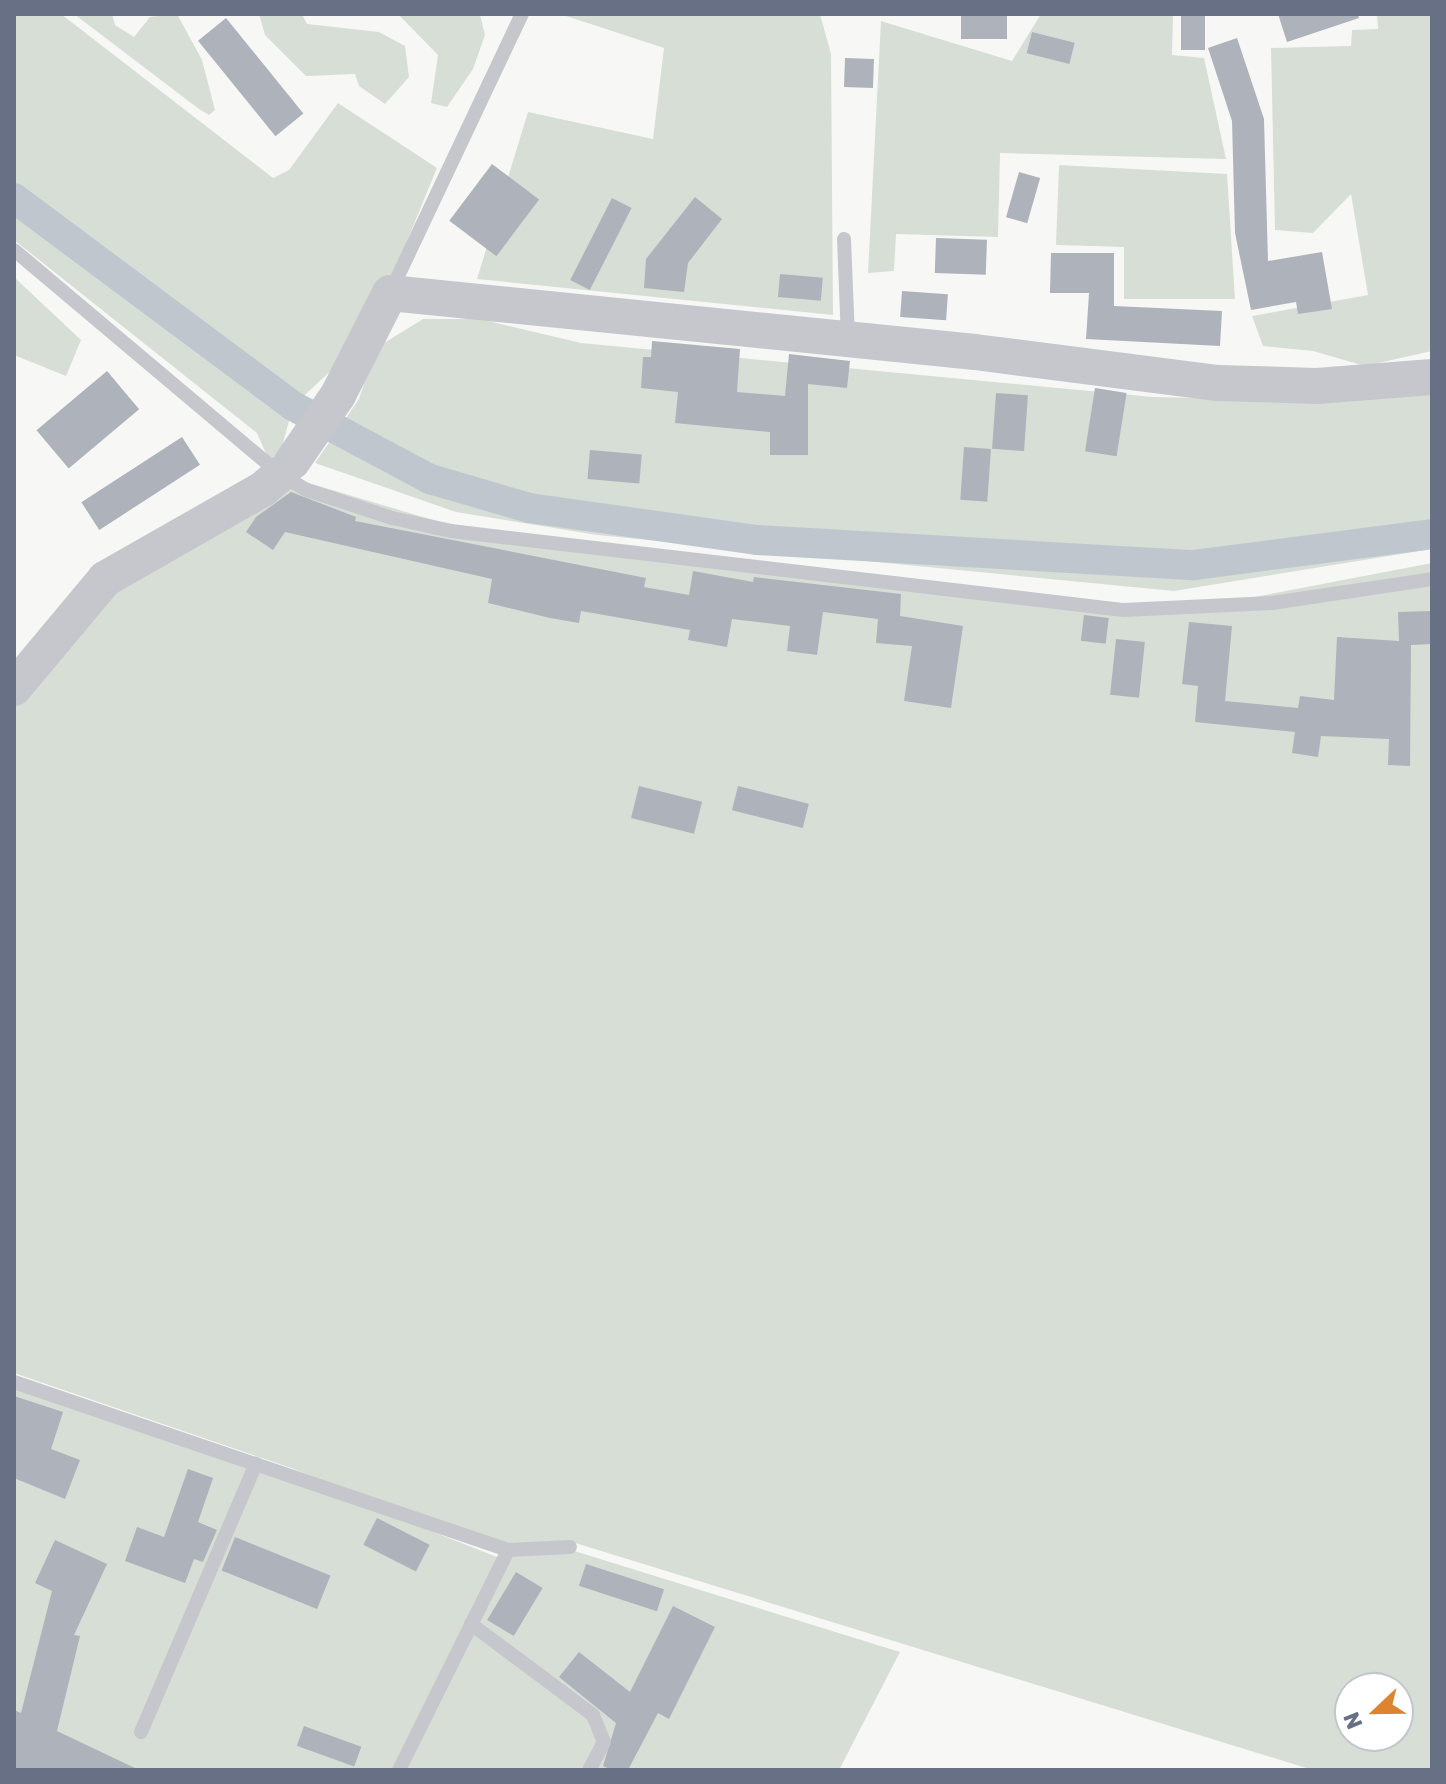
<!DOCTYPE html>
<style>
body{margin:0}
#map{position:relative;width:1446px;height:1784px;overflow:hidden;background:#f7f8f5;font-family:Rubik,sans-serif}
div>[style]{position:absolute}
.green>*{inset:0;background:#d7ded6}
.canal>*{height:30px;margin:-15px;padding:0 15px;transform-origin:15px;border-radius:15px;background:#bfc6ce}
.building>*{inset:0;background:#aeb2ba;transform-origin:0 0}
.service>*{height:14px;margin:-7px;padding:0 7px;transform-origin:7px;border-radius:7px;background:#c5c7cc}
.tertiary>*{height:36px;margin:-18px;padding:0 18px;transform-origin:18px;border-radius:18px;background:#c5c7cc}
span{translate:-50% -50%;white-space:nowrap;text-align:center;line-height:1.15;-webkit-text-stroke:8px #fff;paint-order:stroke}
.frame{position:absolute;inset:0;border:16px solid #677085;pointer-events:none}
.north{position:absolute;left:1334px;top:1672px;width:80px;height:80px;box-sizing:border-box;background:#fff;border:2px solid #c2c6ce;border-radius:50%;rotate:248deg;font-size:22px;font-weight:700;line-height:32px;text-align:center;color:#677085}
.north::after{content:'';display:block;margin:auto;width:28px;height:36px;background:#de842e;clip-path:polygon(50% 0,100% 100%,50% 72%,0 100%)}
</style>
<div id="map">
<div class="green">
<i style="clip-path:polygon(evenodd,14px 14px,61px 14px,273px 178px,289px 170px,338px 103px,437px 168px,368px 336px,293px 406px,275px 473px,507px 542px,1187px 610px,1432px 563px,1432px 1770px,1313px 1770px,572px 1542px,499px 1550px,291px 1468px,14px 1373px,14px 678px,93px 582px,275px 474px,257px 433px,14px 240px,14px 14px,1350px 1688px,1398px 1688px,1398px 1736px,1350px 1736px,1350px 1688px)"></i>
<i style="clip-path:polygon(74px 14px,112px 14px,115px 25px,134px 37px,150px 17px,177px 14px,202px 60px,215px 110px,209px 115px,199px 109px)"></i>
<i style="clip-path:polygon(259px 14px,302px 14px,307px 24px,379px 32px,405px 46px,409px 77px,385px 104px,359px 86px,355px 74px,306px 76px,265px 35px)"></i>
<i style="clip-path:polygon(398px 14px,480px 15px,485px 35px,473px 69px,447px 107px,431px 103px,438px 55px)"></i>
<i style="clip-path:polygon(560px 14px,820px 14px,831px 54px,833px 315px,477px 279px,528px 112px,653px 139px,664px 48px)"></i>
<i style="clip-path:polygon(1041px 14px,1173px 14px,1172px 55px,1204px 58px,1226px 159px,1000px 153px,998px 237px,896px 234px,894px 271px,868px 273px,881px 21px,1012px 61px)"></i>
<i style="clip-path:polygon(1377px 14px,1432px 14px,1432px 351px,1365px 366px,1313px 351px,1263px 346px,1252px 316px,1368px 295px,1351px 194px,1313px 233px,1275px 230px,1271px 48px,1351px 46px,1352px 30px,1378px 29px)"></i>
<i style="clip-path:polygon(1059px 165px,1227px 174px,1235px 299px,1124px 299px,1124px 247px,1056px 245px)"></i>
<i style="clip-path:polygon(14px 277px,81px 340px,66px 376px,14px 355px)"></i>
<i style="clip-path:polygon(423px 319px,480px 319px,581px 343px,1153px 397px,1290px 400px,1432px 389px,1432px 549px,1174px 591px,597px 535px,456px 512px,315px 463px,359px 399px,376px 348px)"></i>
<i style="clip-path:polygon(14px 1381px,289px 1475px,497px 1557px,568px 1549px,900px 1652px,839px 1770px,14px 1770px)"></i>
</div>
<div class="canal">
<i style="left:14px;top:198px;width:348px;rotate:36.7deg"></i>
<i style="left:293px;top:406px;width:155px;rotate:28.1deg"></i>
<i style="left:430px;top:479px;width:103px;rotate:16.3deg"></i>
<i style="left:529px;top:508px;width:230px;rotate:8deg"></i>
<i style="left:757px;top:540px;width:438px;rotate:3.3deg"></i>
<i style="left:1194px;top:565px;width:240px;rotate:-7.4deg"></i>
</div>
<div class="building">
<i style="left:961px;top:14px;width:46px;height:25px"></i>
<i style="left:1181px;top:14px;width:24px;height:36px"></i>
<i style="clip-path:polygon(1278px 14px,1358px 14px,1359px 18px,1287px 42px)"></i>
<i style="left:226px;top:18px;width:123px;height:36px;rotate:51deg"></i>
<i style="left:1032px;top:32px;width:44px;height:22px;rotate:14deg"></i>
<i style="clip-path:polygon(1237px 38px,1264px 119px,1268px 261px,1322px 252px,1332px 309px,1298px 314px,1296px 302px,1251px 310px,1235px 233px,1232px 121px,1208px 48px)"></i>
<i style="left:845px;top:58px;width:29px;height:29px;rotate:2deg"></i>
<i style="left:492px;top:164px;width:59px;height:71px;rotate:37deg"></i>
<i style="left:1019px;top:172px;width:22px;height:47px;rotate:16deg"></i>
<i style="clip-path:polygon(695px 197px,722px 219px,688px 263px,684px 292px,644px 288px,646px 259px)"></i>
<i style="left:612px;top:198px;width:22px;height:92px;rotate:27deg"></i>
<i style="left:936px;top:238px;width:51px;height:35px;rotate:2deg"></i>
<i style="clip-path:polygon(1051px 253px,1114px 253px,1114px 306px,1222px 311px,1220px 346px,1086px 339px,1089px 293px,1050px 293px)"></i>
<i style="left:780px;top:274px;width:43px;height:23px;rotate:5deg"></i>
<i style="left:902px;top:291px;width:46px;height:26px;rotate:4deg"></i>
<i style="clip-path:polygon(652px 341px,740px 349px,737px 392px,785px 396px,789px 354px,850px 361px,847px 388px,808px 384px,808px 455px,770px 455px,770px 432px,675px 423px,678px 392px,641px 388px,643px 357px,651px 357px)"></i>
<i style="left:107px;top:371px;width:50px;height:92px;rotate:50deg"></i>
<i style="left:1095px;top:388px;width:32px;height:64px;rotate:9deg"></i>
<i style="left:996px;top:393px;width:32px;height:56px;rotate:4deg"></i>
<i style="left:182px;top:437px;width:33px;height:120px;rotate:57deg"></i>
<i style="left:964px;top:447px;width:27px;height:53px;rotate:4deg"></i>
<i style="left:590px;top:450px;width:52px;height:29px;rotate:5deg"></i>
<i style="clip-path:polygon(291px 492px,356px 517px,355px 521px,646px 578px,644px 587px,689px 595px,693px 571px,753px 582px,754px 577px,901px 594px,900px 616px,963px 626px,951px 708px,904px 701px,912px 646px,876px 643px,878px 619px,823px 612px,817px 655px,787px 651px,790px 626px,732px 619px,727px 647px,688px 640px,690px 630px,581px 611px,579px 623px,550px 618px,488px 603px,492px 579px,285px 532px,273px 550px,246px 532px,256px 517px)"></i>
<i style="clip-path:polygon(1432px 611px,1432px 644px,1411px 645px,1410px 766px,1388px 765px,1389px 739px,1321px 736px,1318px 757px,1292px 753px,1295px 732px,1195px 722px,1198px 686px,1182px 684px,1189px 622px,1232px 626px,1225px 701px,1298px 708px,1300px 696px,1334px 700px,1337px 637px,1399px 641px,1398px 612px)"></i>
<i style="left:1084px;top:615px;width:25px;height:26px;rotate:7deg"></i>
<i style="left:1116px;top:639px;width:29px;height:56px;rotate:6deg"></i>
<i style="left:639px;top:786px;width:65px;height:33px;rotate:14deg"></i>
<i style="left:738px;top:786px;width:73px;height:25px;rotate:14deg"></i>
<i style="clip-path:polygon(14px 1396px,63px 1412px,51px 1449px,80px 1460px,65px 1499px,14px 1478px)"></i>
<i style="clip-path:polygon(188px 1469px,213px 1478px,198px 1522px,217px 1530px,203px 1562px,194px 1559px,185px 1583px,125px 1561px,137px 1527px,164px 1537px)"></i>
<i style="left:377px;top:1518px;width:59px;height:30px;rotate:27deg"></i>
<i style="left:235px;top:1537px;width:103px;height:36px;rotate:22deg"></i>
<i style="clip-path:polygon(55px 1540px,107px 1564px,74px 1635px,80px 1636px,57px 1731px,139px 1770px,14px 1770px,14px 1710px,21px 1713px,52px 1591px,35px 1583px)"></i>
<i style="left:586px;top:1564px;width:82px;height:23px;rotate:18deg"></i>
<i style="left:516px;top:1572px;width:31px;height:56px;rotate:31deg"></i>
<i style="clip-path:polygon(673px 1606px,715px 1627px,669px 1719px,658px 1713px,628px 1770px,611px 1770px,603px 1766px,616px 1723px,559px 1677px,579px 1652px,630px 1692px)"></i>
<i style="left:304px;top:1726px;width:61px;height:21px;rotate:20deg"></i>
</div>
<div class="service">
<i style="left:844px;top:239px;width:99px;rotate:87.7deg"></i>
<i style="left:14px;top:250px;width:348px;rotate:40.1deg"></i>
<i style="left:280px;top:474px;width:31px;rotate:31deg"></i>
<i style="left:307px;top:490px;width:89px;rotate:18.2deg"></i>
<i style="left:392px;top:518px;width:60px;rotate:12.4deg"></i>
<i style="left:451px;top:531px;width:678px;rotate:6.7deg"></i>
<i style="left:1124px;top:610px;width:148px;rotate:-2.7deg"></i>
<i style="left:1272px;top:603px;width:162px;rotate:-8.5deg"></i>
<i style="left:390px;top:293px;width:309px;rotate:-64.7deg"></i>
<i style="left:14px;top:1382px;width:522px;rotate:18.78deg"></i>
<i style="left:508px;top:1550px;width:62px;rotate:-2.8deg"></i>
<i style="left:471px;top:1624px;width:152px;rotate:36.7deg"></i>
<i style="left:593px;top:1715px;width:29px;rotate:68deg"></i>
<i style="left:604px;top:1742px;width:32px;rotate:118deg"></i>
<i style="left:141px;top:1732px;width:292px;rotate:-66.8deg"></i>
<i style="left:399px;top:1770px;width:246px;rotate:-63.6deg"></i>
</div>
<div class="tertiary">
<i style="left:292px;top:462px;width:81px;rotate:-55.5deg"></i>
<i style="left:338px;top:395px;width:114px;rotate:-63deg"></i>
<i style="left:390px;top:293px;width:588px;rotate:5.76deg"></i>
<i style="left:975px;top:352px;width:245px;rotate:7.3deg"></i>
<i style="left:1218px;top:383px;width:99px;rotate:1.7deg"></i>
<i style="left:1317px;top:386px;width:115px;rotate:-4.5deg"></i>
<i style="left:14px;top:688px;width:142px;rotate:-50.1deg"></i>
<i style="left:105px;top:579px;width:182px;rotate:-29.7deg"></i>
<i style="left:263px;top:489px;width:23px;rotate:-41deg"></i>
</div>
<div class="frame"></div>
<div class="north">N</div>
</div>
